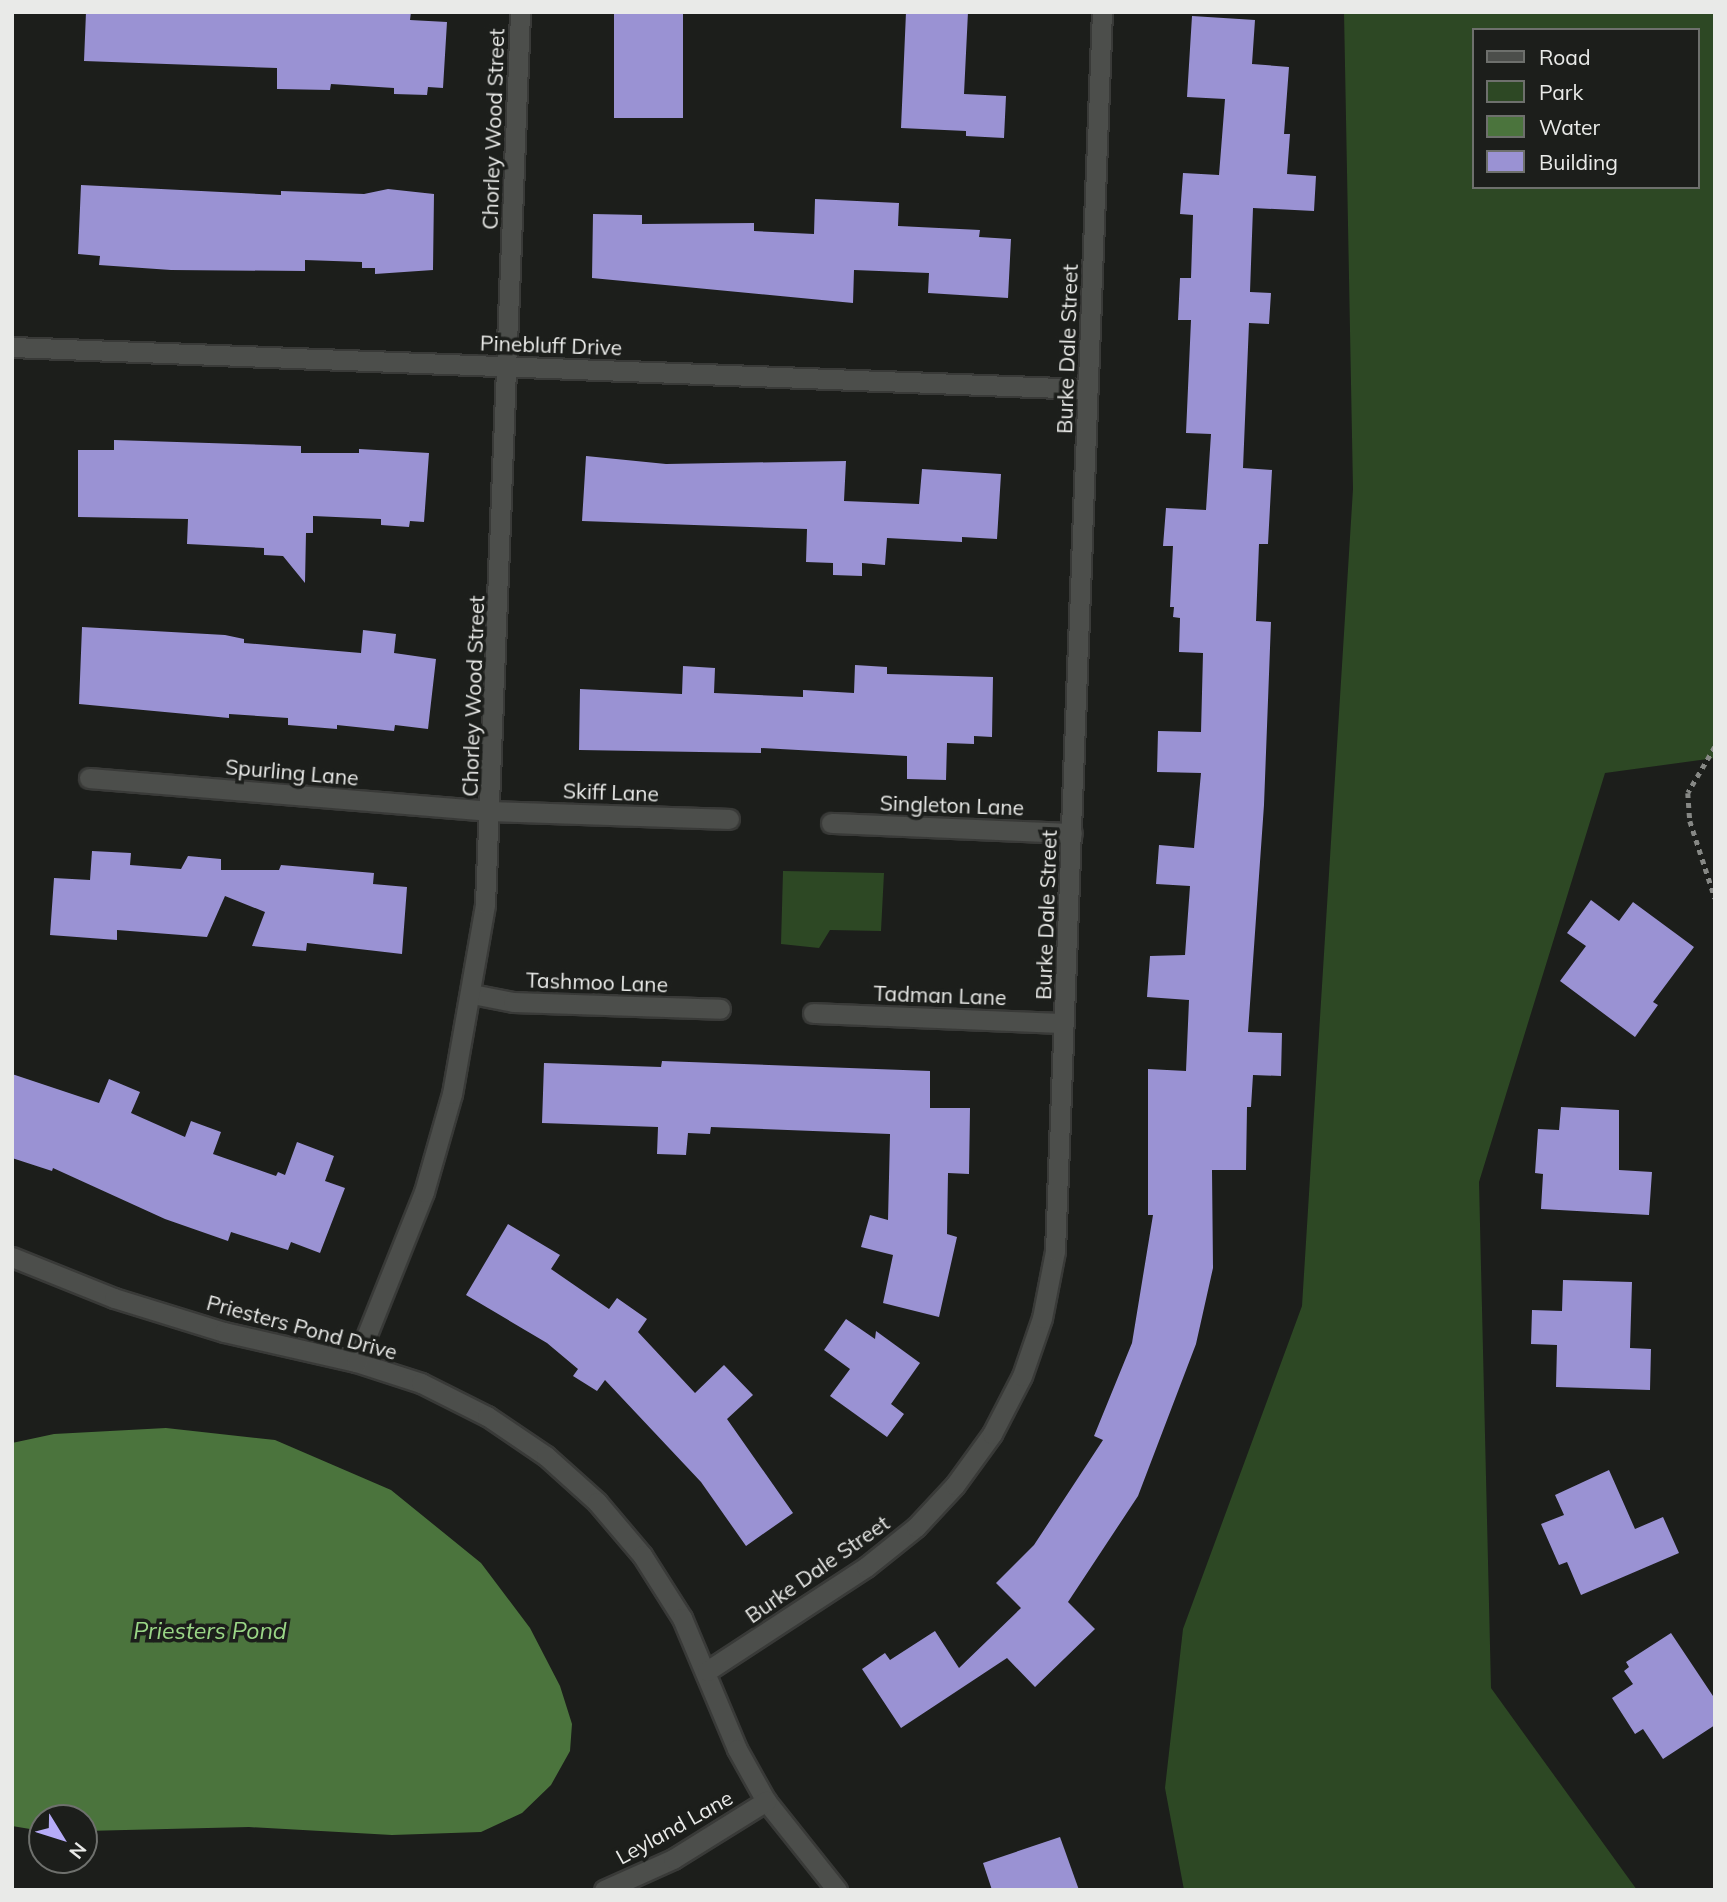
<!DOCTYPE html>
<style>
body{margin:0}
#map{position:relative;width:1727px;height:1902px;overflow:hidden;background:#1c1e1b;font-family:Mulish,sans-serif}
div>[style]{position:absolute}
.green>*{inset:0;background:#2d4824}
.water>*{inset:0;background:#4b743d}
.building>*{inset:0;background:#9a92d3;transform-origin:0 0}
.path>*{height:4.5px;margin-top:-2.25px;transform-origin:0;background:repeating-linear-gradient(90deg,#868885 0 5px,transparent 0 10px)}
.roads{filter:drop-shadow(2px 0 #393a38) drop-shadow(-2px 0 #393a38) drop-shadow(0 2px #393a38) drop-shadow(0 -2px #393a38)}
.minor>*{height:19px;margin:-9.5px;padding:0 9.5px;transform-origin:9.5px;border-radius:9.5px;background:#4c4e4b}
span{translate:-50% -50%;white-space:nowrap;text-align:center;line-height:1.15;-webkit-text-stroke:7px #1c1e1b;paint-order:stroke}
.street-label{font-size:21px;color:#e9eae8}
.water-label{font-size:23px;color:#9ad686;font-style:italic}
.frame{position:absolute;inset:0;border:14px solid #e9eae8;pointer-events:none}
.legend{position:absolute;left:1472px;top:28px;width:228px;height:161px;box-sizing:border-box;background:#1c1e1b;border:2px solid #6e706d;margin:0;padding:9px 12px;list-style:none;font-size:21px;color:#e9eae8}
.legend li{display:flex;align-items:center;gap:14px;height:35px}
.legend b{width:35px;border:2px solid #6e706d}
.north{position:absolute;left:28px;top:1804px;width:70px;height:70px;box-sizing:border-box;background:#1c1e1b;border:2px solid #6e706d;border-radius:50%;rotate:128deg;font-size:19px;font-weight:700;line-height:28px;text-align:center;color:#e9eae8}
.north::after{content:'';display:block;margin:auto;width:24px;height:32px;background:#b6acf8;clip-path:polygon(50% 0,100% 100%,50% 72%,0 100%)}
</style>
<div id="map">
<div class="green">
<i style="clip-path:polygon(evenodd,1344px 12px,1715px 12px,1715px 758px,1605px 773px,1479px 1182px,1491px 1688px,1637px 1890px,1184px 1890px,1165px 1788px,1183px 1629px,1302px 1306px,1353px 489px,1344px 12px,1473px 30px,1697px 30px,1697px 187px,1473px 187px,1473px 30px)"></i>
<i style="clip-path:polygon(783px 871px,884px 873px,881px 931px,830px 930px,819px 948px,781px 944px)"></i>
</div>
<div class="water">
<i style="clip-path:polygon(166px 1428px,275px 1440px,391px 1490px,481px 1563px,530px 1628px,560px 1686px,572px 1724px,570px 1751px,551px 1785px,522px 1813px,481px 1832px,392px 1835px,249px 1827px,84px 1831px,84px 1818px,42px 1818px,42px 1831px,12px 1826px,12px 1443px,54px 1434px)"></i>
</div>
<div class="building">
<i style="clip-path:polygon(86px 12px,411px 12px,410px 20px,447px 22px,443px 88px,428px 87px,427px 95px,394px 94px,394px 88px,331px 84px,330px 90px,277px 89px,277px 68px,84px 61px)"></i>
<i style="left:614px;top:12px;width:69px;height:106px"></i>
<i style="clip-path:polygon(906px 12px,968px 12px,964px 94px,1006px 96px,1004px 138px,966px 136px,966px 131px,901px 128px)"></i>
<i style="clip-path:polygon(1192px 16px,1255px 20px,1252px 64px,1289px 67px,1284px 134px,1290px 134px,1287px 174px,1316px 176px,1314px 211px,1253px 208px,1250px 292px,1271px 293px,1269px 324px,1249px 323px,1243px 468px,1272px 470px,1268px 544px,1259px 544px,1256px 621px,1271px 622px,1264px 805px,1248px 1032px,1282px 1033px,1281px 1076px,1253px 1075px,1251px 1107px,1247px 1107px,1246px 1170px,1212px 1170px,1213px 1268px,1196px 1344px,1138px 1496px,1068px 1602px,1095px 1629px,1035px 1687px,1007px 1658px,901px 1728px,862px 1669px,885px 1653px,890px 1660px,935px 1631px,959px 1668px,1021px 1608px,996px 1583px,1034px 1545px,1103px 1440px,1094px 1436px,1132px 1343px,1153px 1215px,1148px 1215px,1148px 1069px,1186px 1071px,1189px 1000px,1147px 997px,1150px 956px,1185px 955px,1190px 886px,1156px 884px,1159px 845px,1194px 848px,1201px 773px,1157px 772px,1158px 731px,1201px 732px,1203px 653px,1179px 652px,1180px 618px,1173px 617px,1174px 607px,1170px 607px,1173px 546px,1163px 546px,1166px 508px,1206px 510px,1211px 434px,1186px 433px,1191px 320px,1178px 320px,1180px 278px,1191px 278px,1193px 215px,1180px 214px,1183px 173px,1219px 175px,1225px 99px,1187px 97px)"></i>
<i style="clip-path:polygon(81px 185px,281px 195px,281px 191px,364px 194px,388px 189px,434px 194px,433px 270px,375px 274px,375px 268px,362px 268px,362px 262px,305px 260px,305px 271px,171px 270px,99px 265px,100px 256px,78px 254px)"></i>
<i style="clip-path:polygon(815px 199px,899px 203px,898px 226px,980px 230px,979px 237px,1011px 239px,1008px 298px,928px 293px,929px 273px,854px 270px,853px 303px,592px 278px,593px 214px,642px 215px,642px 224px,754px 223px,754px 231px,814px 234px)"></i>
<i style="clip-path:polygon(114px 440px,301px 446px,301px 453px,359px 453px,359px 449px,429px 453px,424px 522px,410px 521px,409px 527px,381px 525px,381px 519px,313px 516px,313px 533px,306px 533px,305px 583px,283px 556px,264px 555px,264px 548px,187px 544px,188px 519px,78px 517px,78px 450px,114px 450px)"></i>
<i style="clip-path:polygon(586px 456px,666px 464px,846px 461px,844px 501px,919px 504px,922px 469px,1001px 474px,997px 539px,962px 537px,962px 542px,887px 538px,885px 565px,862px 563px,862px 576px,833px 575px,833px 563px,806px 562px,807px 529px,582px 521px)"></i>
<i style="clip-path:polygon(82px 627px,225px 635px,244px 639px,244px 643px,361px 653px,363px 630px,396px 634px,394px 653px,436px 659px,428px 729px,395px 725px,394px 731px,337px 725px,337px 729px,288px 725px,288px 718px,229px 714px,229px 718px,79px 704px)"></i>
<i style="clip-path:polygon(855px 665px,887px 667px,887px 674px,993px 677px,992px 737px,974px 736px,974px 744px,947px 743px,946px 780px,907px 779px,907px 756px,761px 748px,761px 753px,579px 750px,580px 689px,682px 694px,683px 666px,715px 668px,714px 693px,803px 697px,803px 690px,854px 693px)"></i>
<i style="clip-path:polygon(92px 851px,131px 853px,130px 865px,181px 869px,188px 856px,221px 859px,221px 870px,279px 870px,281px 865px,374px 873px,373px 884px,407px 887px,402px 954px,307px 943px,306px 951px,252px 946px,265px 912px,225px 896px,207px 937px,117px 930px,117px 940px,50px 935px,54px 878px,90px 880px)"></i>
<i style="clip-path:polygon(1591px 900px,1619px 921px,1633px 902px,1694px 947px,1653px 1002px,1658px 1005px,1635px 1037px,1560px 981px,1586px 946px,1567px 933px)"></i>
<i style="clip-path:polygon(662px 1061px,930px 1071px,930px 1108px,970px 1108px,969px 1174px,948px 1173px,947px 1234px,957px 1237px,939px 1317px,883px 1303px,893px 1255px,861px 1247px,870px 1215px,888px 1220px,890px 1134px,711px 1127px,710px 1134px,688px 1133px,686px 1155px,657px 1154px,658px 1127px,542px 1123px,544px 1063px,661px 1067px)"></i>
<i style="clip-path:polygon(12px 1074px,99px 1103px,109px 1079px,140px 1092px,131px 1113px,185px 1137px,191px 1121px,221px 1132px,213px 1154px,276px 1176px,278px 1172px,285px 1175px,297px 1142px,334px 1156px,325px 1181px,345px 1188px,320px 1253px,291px 1242px,288px 1250px,231px 1232px,228px 1241px,165px 1219px,53px 1168px,52px 1171px,12px 1158px)"></i>
<i style="clip-path:polygon(1561px 1107px,1619px 1110px,1619px 1170px,1652px 1172px,1649px 1215px,1541px 1209px,1543px 1174px,1535px 1173px,1538px 1129px,1559px 1130px)"></i>
<i style="clip-path:polygon(508px 1224px,560px 1255px,551px 1269px,609px 1309px,617px 1298px,647px 1319px,638px 1332px,695px 1393px,724px 1365px,753px 1395px,727px 1419px,793px 1513px,746px 1546px,701px 1482px,605px 1380px,597px 1391px,573px 1376px,578px 1369px,547px 1343px,466px 1295px)"></i>
<i style="clip-path:polygon(1563px 1280px,1632px 1282px,1630px 1348px,1651px 1349px,1650px 1390px,1556px 1387px,1557px 1345px,1531px 1344px,1532px 1310px,1562px 1311px)"></i>
<i style="clip-path:polygon(846px 1319px,875px 1339px,876px 1331px,920px 1363px,891px 1404px,904px 1414px,887px 1437px,830px 1396px,850px 1369px,824px 1350px)"></i>
<i style="clip-path:polygon(1609px 1470px,1635px 1529px,1663px 1517px,1679px 1553px,1581px 1595px,1567px 1562px,1559px 1565px,1541px 1524px,1564px 1515px,1555px 1495px)"></i>
<i style="clip-path:polygon(1671px 1633px,1715px 1699px,1715px 1725px,1663px 1759px,1643px 1729px,1635px 1734px,1612px 1698px,1633px 1684px,1624px 1671px,1629px 1667px,1626px 1662px)"></i>
<i style="clip-path:polygon(1060px 1837px,1079px 1890px,992px 1890px,983px 1863px)"></i>
</div>
<div class="path">
<i style="left:1715px;top:747px;width:53px;rotate:120.4deg"></i>
<i style="left:1688px;top:793px;width:28px;rotate:86deg"></i>
<i style="left:1690px;top:821px;width:81px;rotate:72deg"></i>
</div>
<div class="roads">
<div class="minor">
<i style="left:12px;top:347px;width:1077px;rotate:2.24deg"></i>
<i style="left:89px;top:778px;width:403px;rotate:4.7deg"></i>
<i style="left:491px;top:811px;width:238px;rotate:1.9deg"></i>
<i style="left:831px;top:823px;width:241px;rotate:2.4deg"></i>
<i style="left:472px;top:994px;width:42px;rotate:11deg"></i>
<i style="left:513px;top:1002px;width:207px;rotate:1.9deg"></i>
<i style="left:813px;top:1013px;width:251px;rotate:2.3deg"></i>
<i style="left:12px;top:1257px;width:110px;rotate:21.9deg"></i>
<i style="left:114px;top:1298px;width:115px;rotate:17.2deg"></i>
<i style="left:224px;top:1332px;width:135px;rotate:12.8deg"></i>
<i style="left:356px;top:1362px;width:68px;rotate:17.9deg"></i>
<i style="left:421px;top:1383px;width:74px;rotate:26.6deg"></i>
<i style="left:487px;top:1416px;width:71px;rotate:34.1deg"></i>
<i style="left:546px;top:1456px;width:69px;rotate:42deg"></i>
<i style="left:597px;top:1502px;width:70px;rotate:49.7deg"></i>
<i style="left:642px;top:1555px;width:75px;rotate:57.6deg"></i>
<i style="left:682px;top:1618px;width:142px;rotate:67.2deg"></i>
<i style="left:737px;top:1749px;width:60px;rotate:60.9deg"></i>
<i style="left:766px;top:1801px;width:114px;rotate:51.4deg"></i>
<i style="left:356px;top:1362px;width:183px;rotate:-68.2deg"></i>
<i style="left:424px;top:1192px;width:102px;rotate:-74.1deg"></i>
<i style="left:452px;top:1094px;width:193px;rotate:-80.1deg"></i>
<i style="left:485px;top:904px;width:893px;rotate:-87.75deg"></i>
<i style="left:707px;top:1671px;width:190px;rotate:-33.2deg"></i>
<i style="left:866px;top:1567px;width:64px;rotate:-38.7deg"></i>
<i style="left:916px;top:1527px;width:57px;rotate:-47.1deg"></i>
<i style="left:955px;top:1485px;width:63px;rotate:-54deg"></i>
<i style="left:992px;top:1434px;width:65px;rotate:-62.7deg"></i>
<i style="left:1022px;top:1376px;width:61px;rotate:-71deg"></i>
<i style="left:1042px;top:1318px;width:68px;rotate:-79deg"></i>
<i style="left:1055px;top:1251px;width:1240px;rotate:-87.83deg"></i>
<i style="left:604px;top:1890px;width:76px;rotate:-24.2deg"></i>
<i style="left:673px;top:1859px;width:110px;rotate:-31.9deg"></i>
</div>
</div>
<div class="street-label">
<span style="left:493px;top:129px;rotate:-88deg">Chorley Wood Street</span>
<span style="left:551px;top:345px;rotate:2deg">Pinebluff Drive</span>
<span style="left:1067px;top:349px;rotate:-88deg">Burke Dale Street</span>
<span style="left:473px;top:696px;rotate:-88deg">Chorley Wood Street</span>
<span style="left:292px;top:772px;rotate:5deg">Spurling Lane</span>
<span style="left:611px;top:792px;rotate:2deg">Skiff Lane</span>
<span style="left:952px;top:805px;rotate:2deg">Singleton Lane</span>
<span style="left:1046px;top:915px;rotate:-88deg">Burke Dale Street</span>
<span style="left:597px;top:982px;rotate:2deg">Tashmoo Lane</span>
<span style="left:940px;top:995px;rotate:2deg">Tadman Lane</span>
<span style="left:302px;top:1327px;rotate:15deg">Priesters Pond Drive</span>
<span style="left:817px;top:1569px;rotate:-35deg">Burke Dale Street</span>
<span style="left:674px;top:1827px;rotate:-29deg">Leyland Lane</span>
</div>
<div class="water-label">
<span style="left:210px;top:1631px">Priesters Pond</span>
</div>
<div class="frame"></div>
<ul class="legend">
<li><b style="height:9px;background:#4c4e4b"></b>Road</li>
<li><b style="height:19px;background:#2d4824"></b>Park</li>
<li><b style="height:19px;background:#4b743d"></b>Water</li>
<li><b style="height:19px;background:#9a92d3"></b>Building</li>
</ul>
<div class="north">N</div>
</div>
